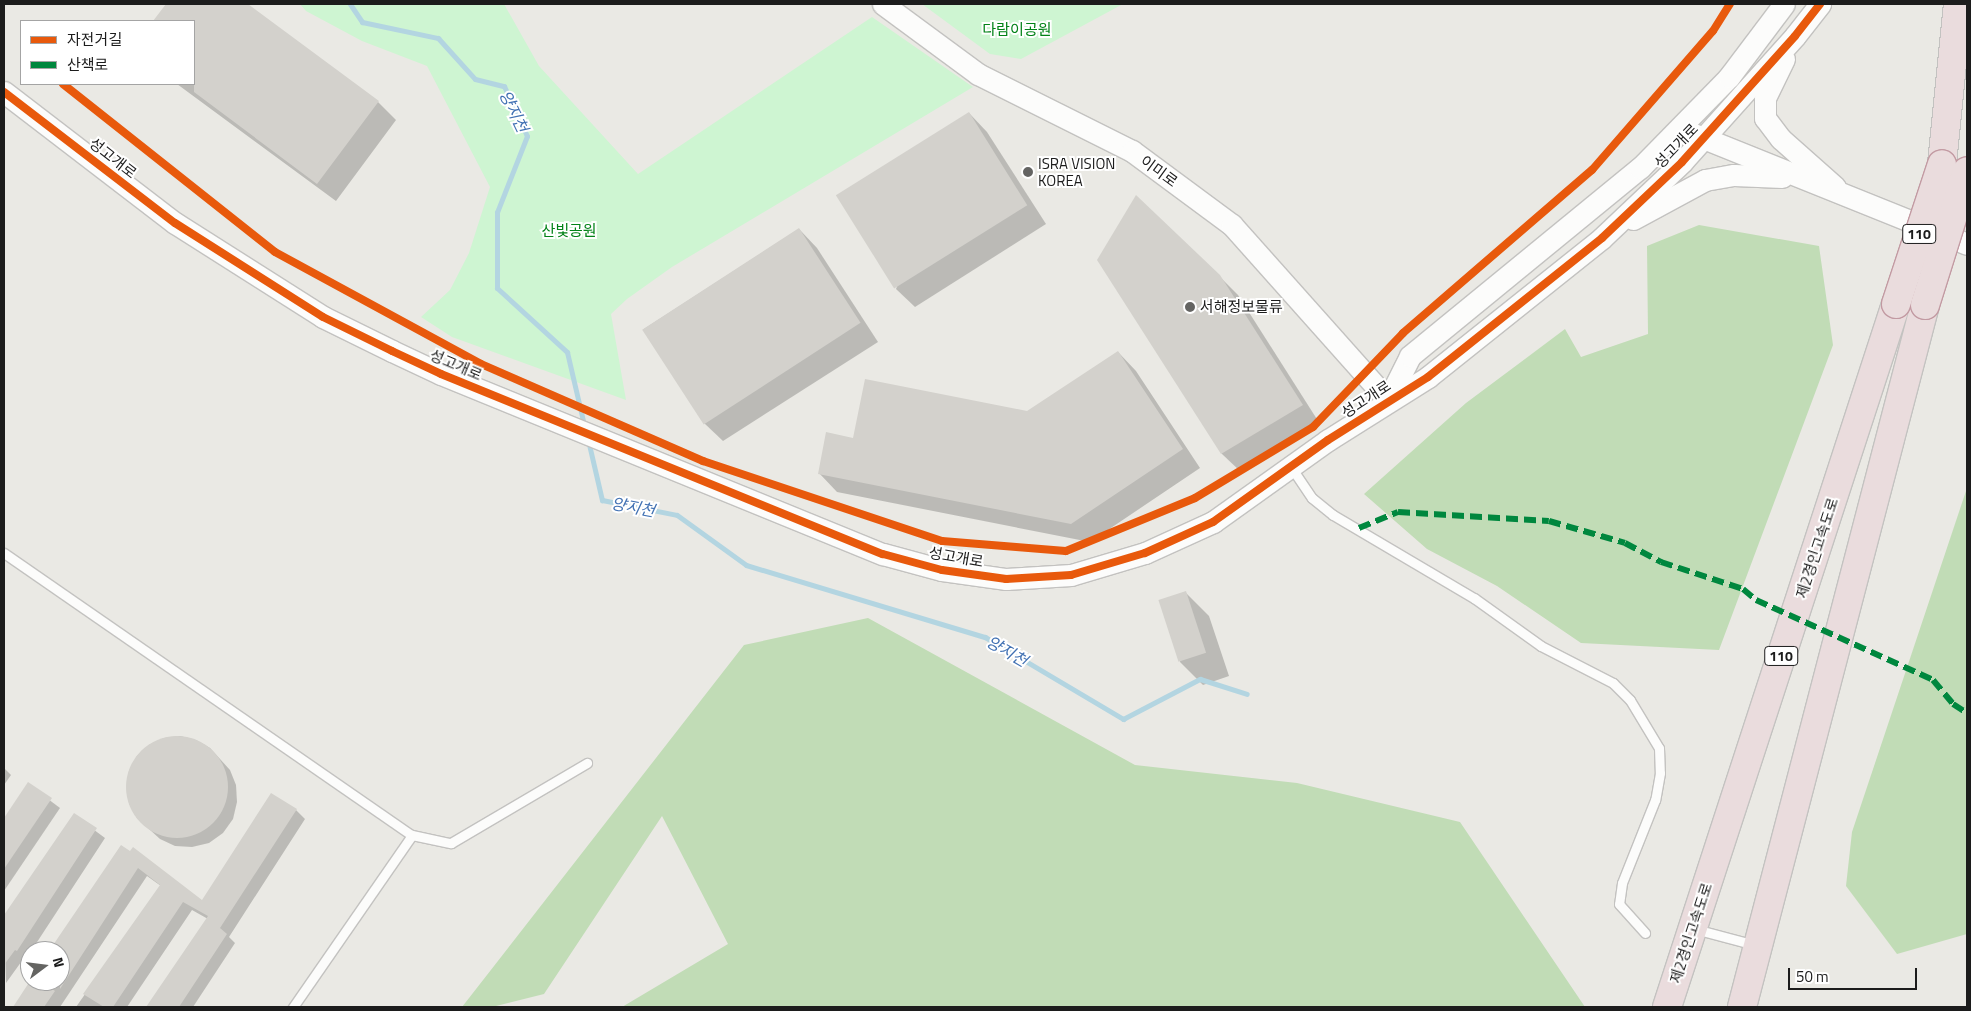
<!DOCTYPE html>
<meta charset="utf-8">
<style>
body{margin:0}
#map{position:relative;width:1971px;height:1011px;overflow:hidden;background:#eae9e4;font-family:"Titillium Web","Noto Sans KR",sans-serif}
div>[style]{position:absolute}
.forest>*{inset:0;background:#c1dcb6}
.park>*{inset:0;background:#cef5d2}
.shadow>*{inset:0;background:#0003}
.stream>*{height:5px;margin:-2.5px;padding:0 2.5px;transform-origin:2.5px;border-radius:2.5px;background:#b3d5e1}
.building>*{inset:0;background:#d3d1cc;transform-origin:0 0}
.round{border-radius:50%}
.roads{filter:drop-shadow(1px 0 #c3c2c0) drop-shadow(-1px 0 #c3c2c0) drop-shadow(0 1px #c3c2c0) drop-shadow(0 -1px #c3c2c0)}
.service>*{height:9px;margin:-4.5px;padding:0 4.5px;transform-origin:4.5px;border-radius:4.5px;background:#fcfcfb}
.tertiary>*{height:21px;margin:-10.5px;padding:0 10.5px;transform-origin:10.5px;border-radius:10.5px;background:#fcfcfb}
.motorway>*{height:28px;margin:-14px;padding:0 14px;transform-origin:14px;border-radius:14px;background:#eadcdd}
.bridges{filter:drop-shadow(1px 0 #c29aa2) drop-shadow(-1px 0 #c29aa2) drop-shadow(0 1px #c29aa2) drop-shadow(0 -1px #c29aa2)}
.motorway-bridge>*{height:28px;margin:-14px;padding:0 14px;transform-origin:14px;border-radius:14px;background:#eadcdd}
.quiet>*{height:6px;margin-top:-3px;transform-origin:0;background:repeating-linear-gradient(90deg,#00873e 0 12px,transparent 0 18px)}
.cycleway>*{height:8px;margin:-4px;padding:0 4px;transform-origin:4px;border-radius:4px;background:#e8590c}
.dots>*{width:14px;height:14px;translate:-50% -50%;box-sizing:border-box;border:2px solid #fff;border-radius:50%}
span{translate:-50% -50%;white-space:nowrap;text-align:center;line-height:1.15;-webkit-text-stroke:4px #fff;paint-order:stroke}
.shield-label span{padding:1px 4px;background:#fff;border:1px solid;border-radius:4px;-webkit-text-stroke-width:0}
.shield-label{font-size:14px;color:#1c1c1c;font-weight:700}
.park-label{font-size:15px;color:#028217}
.street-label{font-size:15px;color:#1c1c1c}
.poi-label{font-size:15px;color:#1c1c1c}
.left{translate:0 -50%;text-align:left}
.water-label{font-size:16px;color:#4171b3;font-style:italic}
.frame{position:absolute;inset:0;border:5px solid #1c1c1c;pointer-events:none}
.legend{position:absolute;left:20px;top:20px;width:175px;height:65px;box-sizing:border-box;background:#fff;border:1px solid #a4a4a4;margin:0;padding:6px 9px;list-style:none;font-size:15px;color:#1c1c1c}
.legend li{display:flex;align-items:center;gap:10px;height:25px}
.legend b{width:25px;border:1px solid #a4a4a4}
.north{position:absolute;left:20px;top:941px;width:50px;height:50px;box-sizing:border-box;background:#fff;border:1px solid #a4a4a4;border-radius:50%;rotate:75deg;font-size:14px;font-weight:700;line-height:20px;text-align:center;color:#1c1c1c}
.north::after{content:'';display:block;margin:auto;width:18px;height:22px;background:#646462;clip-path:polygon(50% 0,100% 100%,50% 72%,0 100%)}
.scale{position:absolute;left:1788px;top:968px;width:129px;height:22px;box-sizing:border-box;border:2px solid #1c1c1c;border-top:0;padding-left:6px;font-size:15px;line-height:18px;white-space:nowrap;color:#1c1c1c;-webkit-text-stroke:4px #fff;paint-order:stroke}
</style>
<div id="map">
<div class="forest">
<i style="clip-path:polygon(1699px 225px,1819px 246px,1833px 345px,1719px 650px,1581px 643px,1497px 586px,1427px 549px,1364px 494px,1466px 403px,1565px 329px,1581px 357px,1648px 334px,1647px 246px)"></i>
<i style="clip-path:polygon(1967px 488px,1967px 934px,1897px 954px,1846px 886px,1852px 832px)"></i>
<i style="clip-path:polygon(868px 618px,1135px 765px,1297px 783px,1460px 822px,1585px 1007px,622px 1007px,728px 944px,662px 816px,544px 994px,492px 1007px,462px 1007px,744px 645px)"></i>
</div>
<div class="park">
<i style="clip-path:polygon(300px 4px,504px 4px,539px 66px,638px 174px,872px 17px,973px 87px,672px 267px,627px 299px,611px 314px,626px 400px,452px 337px,421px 317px,450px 290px,469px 253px,490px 187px,427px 66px,362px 41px,306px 11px)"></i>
<i style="clip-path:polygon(922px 4px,1123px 4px,1021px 59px,990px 54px)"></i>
</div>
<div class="shadow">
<i style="clip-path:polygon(168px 4px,246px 4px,378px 102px,396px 120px,336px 201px,177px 84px,194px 84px,194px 21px,155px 21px)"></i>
<i style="clip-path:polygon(969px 113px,987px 132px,1046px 224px,915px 307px,896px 289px)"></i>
<i style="clip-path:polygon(799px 229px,817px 248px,878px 342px,723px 441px,704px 423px,644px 329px)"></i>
<i style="clip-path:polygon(1099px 260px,1219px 276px,1238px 295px,1320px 424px,1241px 472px,1222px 454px)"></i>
<i style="clip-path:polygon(1118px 352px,1136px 371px,1200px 468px,1090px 542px,837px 492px,819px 473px,1028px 413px)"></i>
<i style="clip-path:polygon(1185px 592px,1209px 616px,1229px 676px,1203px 685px,1180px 662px)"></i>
<i style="clip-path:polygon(180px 736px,196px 740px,210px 748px,230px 770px,236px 785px,237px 802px,233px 819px,223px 833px,209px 843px,192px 847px,175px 846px,160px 839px,137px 818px,129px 803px,127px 787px,129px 771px,137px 756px,149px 745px,164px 738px)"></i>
<i style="clip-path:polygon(4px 768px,11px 775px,4px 785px)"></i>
<i style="clip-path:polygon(28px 784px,60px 808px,4px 891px,4px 821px)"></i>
<i style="clip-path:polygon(296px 810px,305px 819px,229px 937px,235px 943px,193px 1007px,148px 1007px,208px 919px,192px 910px,127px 1007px,76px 1007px,161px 886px,147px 876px,60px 1007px,15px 1007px,32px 981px,60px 981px,60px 951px,52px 951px,121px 846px,203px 902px)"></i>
<i style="clip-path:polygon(74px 815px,105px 838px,26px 959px,24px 958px,6px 983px,4px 917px)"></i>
</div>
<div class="stream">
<i style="left:350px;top:4px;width:22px;rotate:56deg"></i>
<i style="left:362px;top:22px;width:78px;rotate:11.9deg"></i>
<i style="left:438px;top:38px;width:55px;rotate:47.9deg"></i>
<i style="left:475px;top:79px;width:30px;rotate:14deg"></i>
<i style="left:504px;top:86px;width:55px;rotate:65.3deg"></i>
<i style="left:527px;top:136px;width:82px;rotate:111.5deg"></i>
<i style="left:497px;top:212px;width:76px;rotate:90deg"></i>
<i style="left:497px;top:288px;width:95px;rotate:42.4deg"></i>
<i style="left:567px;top:352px;width:75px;rotate:76.9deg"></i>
<i style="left:588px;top:440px;width:62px;rotate:76.9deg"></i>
<i style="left:602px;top:500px;width:76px;rotate:11.3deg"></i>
<i style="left:677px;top:515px;width:85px;rotate:35.9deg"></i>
<i style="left:746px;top:565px;width:250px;rotate:16.8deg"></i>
<i style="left:985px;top:637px;width:161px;rotate:30.7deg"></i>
<i style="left:1123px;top:719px;width:87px;rotate:-27.5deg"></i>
<i style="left:1200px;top:679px;width:49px;rotate:17.7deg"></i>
</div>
<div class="building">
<i style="clip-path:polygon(166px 4px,248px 4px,379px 101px,317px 184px,194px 92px,194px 21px,153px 21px)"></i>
<i style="left:969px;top:112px;width:110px;height:157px;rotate:58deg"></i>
<i style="clip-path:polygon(1136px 195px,1220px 275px,1303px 405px,1221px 454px,1097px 260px)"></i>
<i style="left:799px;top:228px;width:113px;height:187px;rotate:57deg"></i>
<i style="clip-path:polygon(1118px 351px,1183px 449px,1071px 524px,818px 474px,826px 432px,853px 438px,865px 379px,1027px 411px)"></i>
<i style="left:1186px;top:591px;width:65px;height:29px;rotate:72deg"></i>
<i class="round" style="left:126px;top:736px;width:102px;height:102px"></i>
<i style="clip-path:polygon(28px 782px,52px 798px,4px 869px,4px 818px)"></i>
<i style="clip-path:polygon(271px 793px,297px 809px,220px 928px,227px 934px,179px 1007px,146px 1007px,208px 916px,183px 902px,113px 1007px,104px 1007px,83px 994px,160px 885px,138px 868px,60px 989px,60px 951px,49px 951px,121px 845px,130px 851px,133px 847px,202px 900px)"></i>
<i style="clip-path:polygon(74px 813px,97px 828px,17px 951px,15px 950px,4px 965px,4px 915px)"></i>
<i style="clip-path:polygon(30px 981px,41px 981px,55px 991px,44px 1007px,13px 1007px)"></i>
</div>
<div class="roads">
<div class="service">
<i style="left:1291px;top:467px;width:37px;rotate:56deg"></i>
<i style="left:1312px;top:498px;width:27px;rotate:39deg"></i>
<i style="left:1333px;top:515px;width:164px;rotate:30.5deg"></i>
<i style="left:1474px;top:598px;width:82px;rotate:35.6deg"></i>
<i style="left:1541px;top:646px;width:81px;rotate:27.2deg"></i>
<i style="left:1613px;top:683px;width:24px;rotate:45deg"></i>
<i style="left:1630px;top:700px;width:56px;rotate:58.9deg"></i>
<i style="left:1659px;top:748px;width:25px;rotate:88deg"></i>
<i style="left:1660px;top:773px;width:27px;rotate:100deg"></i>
<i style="left:1655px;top:800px;width:89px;rotate:111.7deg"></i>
<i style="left:1622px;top:883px;width:21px;rotate:98deg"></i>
<i style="left:1619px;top:904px;width:39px;rotate:48deg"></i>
<i style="left:4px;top:553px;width:496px;rotate:34.7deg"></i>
<i style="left:412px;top:835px;width:40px;rotate:12deg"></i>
<i style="left:451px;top:843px;width:158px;rotate:-30.5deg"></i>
<i style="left:1695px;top:929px;width:62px;rotate:14.9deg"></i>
<i style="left:293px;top:1007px;width:209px;rotate:-55.3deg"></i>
</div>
<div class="tertiary">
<i style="left:883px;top:4px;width:118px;rotate:36.4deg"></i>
<i style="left:978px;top:74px;width:172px;rotate:26.6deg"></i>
<i style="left:1132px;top:151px;width:124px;rotate:36.5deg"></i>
<i style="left:1232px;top:225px;width:234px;rotate:48.3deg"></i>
<i style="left:1784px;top:59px;width:43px;rotate:116deg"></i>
<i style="left:1765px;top:98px;width:20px;rotate:90deg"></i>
<i style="left:1765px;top:118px;width:26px;rotate:53deg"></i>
<i style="left:1781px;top:139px;width:72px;rotate:41.6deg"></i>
<i style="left:4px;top:92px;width:215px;rotate:37.5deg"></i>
<i style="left:175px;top:223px;width:175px;rotate:32.4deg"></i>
<i style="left:323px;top:317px;width:77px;rotate:26.2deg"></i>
<i style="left:392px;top:351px;width:54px;rotate:25.1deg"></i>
<i style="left:441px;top:374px;width:477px;rotate:22.2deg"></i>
<i style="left:883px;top:554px;width:61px;rotate:15.2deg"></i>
<i style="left:942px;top:570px;width:65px;rotate:8deg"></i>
<i style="left:1006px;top:579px;width:65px;rotate:-3.5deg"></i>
<i style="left:1071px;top:575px;width:77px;rotate:-16.6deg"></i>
<i style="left:1145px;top:553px;width:75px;rotate:-24.5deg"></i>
<i style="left:1213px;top:522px;width:141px;rotate:-35.5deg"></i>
<i style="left:1328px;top:440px;width:118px;rotate:-32.2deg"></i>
<i style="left:1428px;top:377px;width:223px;rotate:-38.6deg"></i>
<i style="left:1602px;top:238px;width:110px;rotate:-43.5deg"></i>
<i style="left:1682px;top:162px;width:169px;rotate:-48.1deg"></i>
<i style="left:1795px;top:36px;width:41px;rotate:-52deg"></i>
<i style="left:1691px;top:133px;width:297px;rotate:21.9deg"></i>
<i style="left:1633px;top:219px;width:82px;rotate:-28.4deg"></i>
<i style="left:1705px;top:180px;width:29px;rotate:-10deg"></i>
<i style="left:1734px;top:175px;width:48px;rotate:2.4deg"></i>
<i style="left:1388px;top:400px;width:49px;rotate:-63.4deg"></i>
<i style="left:1410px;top:356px;width:297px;rotate:-39.3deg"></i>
<i style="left:1640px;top:168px;width:127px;rotate:-45.6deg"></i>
<i style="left:1729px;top:77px;width:91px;rotate:-53deg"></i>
</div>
<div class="motorway">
<i style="left:1942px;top:164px;width:161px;rotate:-84.3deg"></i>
<i style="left:1667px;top:1007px;width:739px;rotate:-71.96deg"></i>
<i style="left:1742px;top:1007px;width:725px;rotate:-75.39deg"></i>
</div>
</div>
<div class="bridges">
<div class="motorway-bridge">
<i style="left:1896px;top:304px;width:147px;rotate:-71.8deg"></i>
<i style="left:1925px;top:305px;width:140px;rotate:-72.6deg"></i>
</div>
</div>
<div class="quiet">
<i style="left:1359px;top:528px;width:42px;rotate:-22.3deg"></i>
<i style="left:1398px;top:512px;width:151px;rotate:3.4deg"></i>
<i style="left:1549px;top:521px;width:79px;rotate:16.1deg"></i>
<i style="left:1625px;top:543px;width:41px;rotate:27.8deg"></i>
<i style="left:1661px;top:562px;width:86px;rotate:18.2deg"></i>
<i style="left:1743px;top:589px;width:17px;rotate:40deg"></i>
<i style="left:1756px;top:600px;width:194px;rotate:24.3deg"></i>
<i style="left:1933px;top:680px;width:31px;rotate:50deg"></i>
<i style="left:1953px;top:704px;width:17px;rotate:33deg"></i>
</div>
<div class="cycleway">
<i style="left:63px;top:84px;width:270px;rotate:38.4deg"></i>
<i style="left:275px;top:252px;width:234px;rotate:28.5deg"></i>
<i style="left:481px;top:364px;width:242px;rotate:23.6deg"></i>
<i style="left:703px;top:461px;width:252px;rotate:18.5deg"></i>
<i style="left:942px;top:541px;width:124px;rotate:4.6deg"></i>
<i style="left:1066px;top:551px;width:139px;rotate:-22.3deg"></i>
<i style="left:1195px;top:498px;width:138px;rotate:-31deg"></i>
<i style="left:1313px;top:427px;width:130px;rotate:-46.2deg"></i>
<i style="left:1403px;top:333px;width:250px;rotate:-40.8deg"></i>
<i style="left:1592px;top:170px;width:184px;rotate:-49deg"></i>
<i style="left:1713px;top:31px;width:32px;rotate:-58deg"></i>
<i style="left:4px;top:92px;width:215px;rotate:37.5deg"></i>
<i style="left:175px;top:223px;width:175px;rotate:32.4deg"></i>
<i style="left:323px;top:317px;width:77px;rotate:26.2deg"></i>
<i style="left:392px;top:351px;width:54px;rotate:25.1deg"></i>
<i style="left:441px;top:374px;width:477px;rotate:22.2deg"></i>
<i style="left:883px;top:554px;width:61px;rotate:15.2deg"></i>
<i style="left:942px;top:570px;width:65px;rotate:8deg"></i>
<i style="left:1006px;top:579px;width:65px;rotate:-3.5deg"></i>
<i style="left:1071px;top:575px;width:77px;rotate:-16.6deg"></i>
<i style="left:1145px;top:553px;width:75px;rotate:-24.5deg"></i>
<i style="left:1213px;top:522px;width:141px;rotate:-35.5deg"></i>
<i style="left:1328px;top:440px;width:118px;rotate:-32.2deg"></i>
<i style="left:1428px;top:377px;width:223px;rotate:-38.6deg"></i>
<i style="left:1602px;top:238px;width:110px;rotate:-43.5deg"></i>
<i style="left:1682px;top:162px;width:169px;rotate:-48.1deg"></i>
<i style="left:1795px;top:36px;width:41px;rotate:-52deg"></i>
</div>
<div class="dots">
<i style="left:1028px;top:172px;background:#646462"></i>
<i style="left:1190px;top:307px;background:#646462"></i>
</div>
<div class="shield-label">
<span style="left:1919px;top:234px">110</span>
<span style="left:1781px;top:656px">110</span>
</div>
<div class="park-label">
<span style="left:1017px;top:30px">다람이공원</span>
<span style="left:569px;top:231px">산빛공원</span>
</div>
<div class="street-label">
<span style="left:1676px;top:146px;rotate:-46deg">성고개로</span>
<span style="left:113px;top:158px;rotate:38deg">성고개로</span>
<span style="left:1159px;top:171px;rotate:36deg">이미로</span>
<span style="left:456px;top:365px;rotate:23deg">성고개로</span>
<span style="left:1366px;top:399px;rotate:-33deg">성고개로</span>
<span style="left:1817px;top:548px;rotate:-72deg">제2경인고속도로</span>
<span style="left:956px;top:557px;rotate:10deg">성고개로</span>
<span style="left:1691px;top:933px;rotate:-72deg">제2경인고속도로</span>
</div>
<div class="poi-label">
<span class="left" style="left:1038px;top:172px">ISRA VISION<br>KOREA</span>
<span class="left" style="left:1200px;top:307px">서해정보물류</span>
</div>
<div class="water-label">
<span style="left:514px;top:111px;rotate:64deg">양지천</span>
<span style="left:633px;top:507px;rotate:11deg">양지천</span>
<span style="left:1007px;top:651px;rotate:30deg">양지천</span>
</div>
<div class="frame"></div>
<ul class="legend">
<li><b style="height:6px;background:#e8590c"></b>자전거길</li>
<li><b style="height:6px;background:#00873e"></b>산책로</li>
</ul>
<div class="north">N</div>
<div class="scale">50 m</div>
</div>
